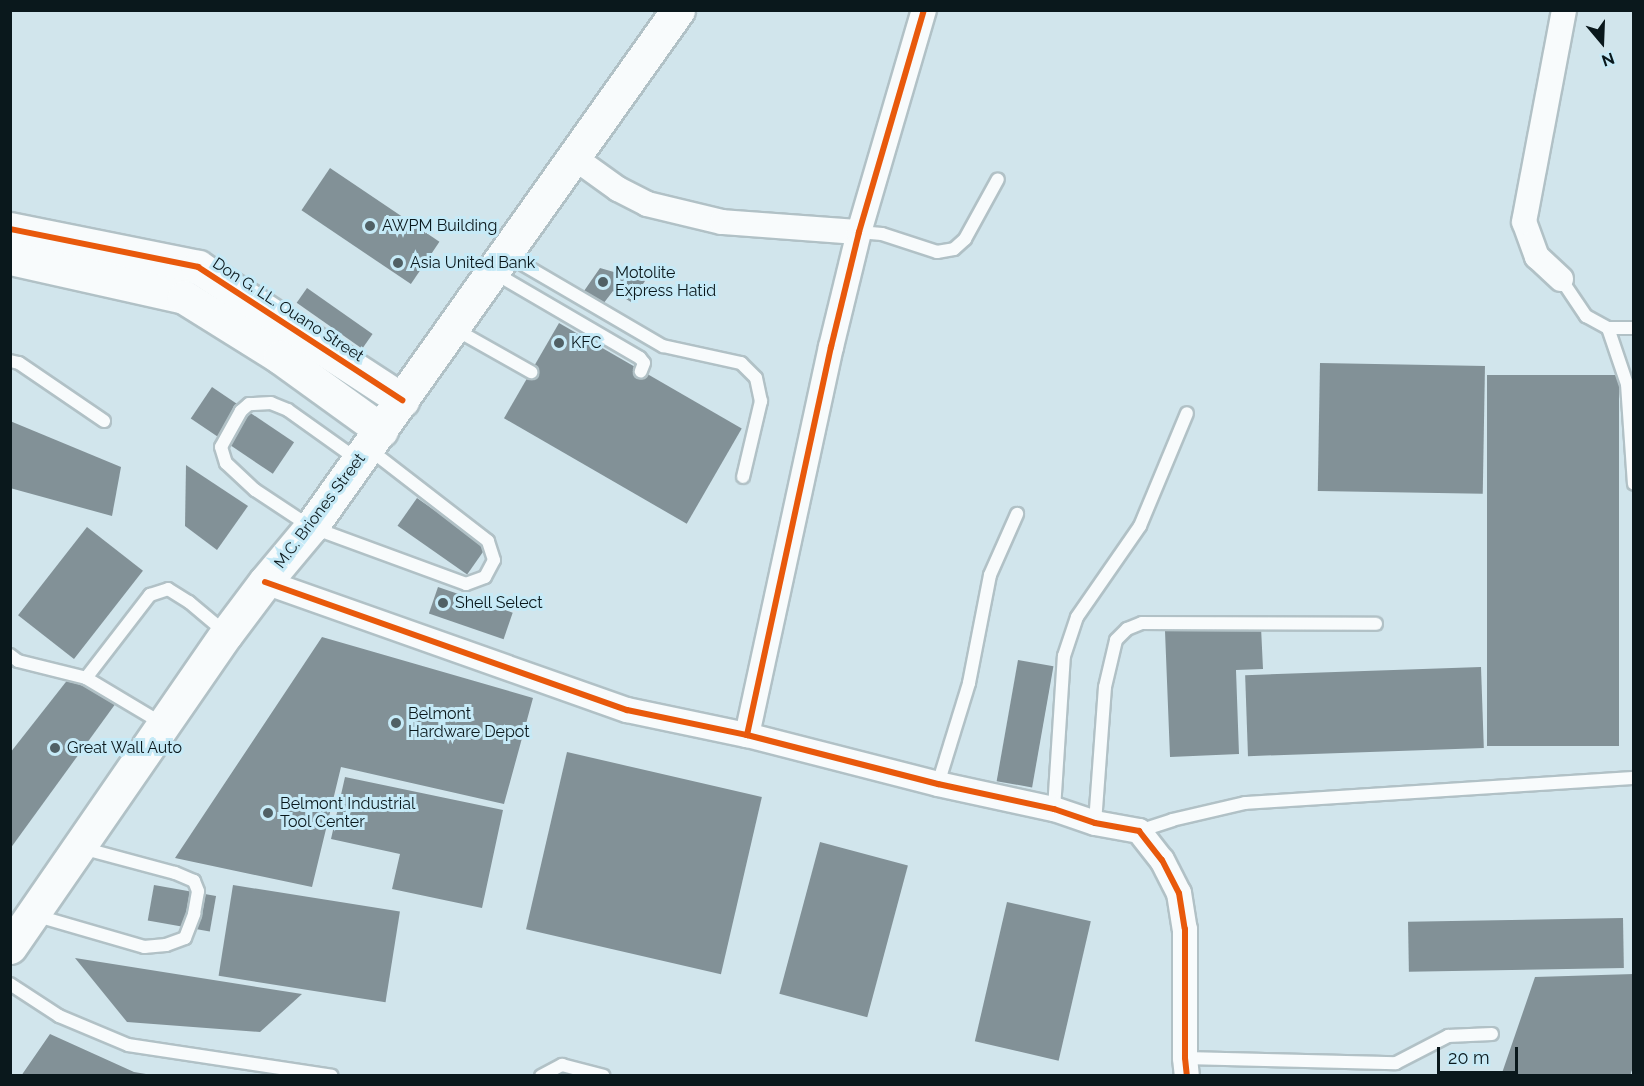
<!DOCTYPE html>
<style>
body{margin:0}
#map{position:relative;width:1644px;height:1086px;overflow:hidden;background:#d1e5ec;font-family:Raleway,sans-serif}
div>[style]{position:absolute}
.building>*{inset:0;background:#829197;transform-origin:0 0}
.roads{filter:drop-shadow(2px 0 #b1c1c6) drop-shadow(-2px 0 #b1c1c6) drop-shadow(0 2px #b1c1c6) drop-shadow(0 -2px #b1c1c6)}
.lane>*{height:12px;margin:-6px;padding:0 6px;transform-origin:6px;border-radius:6px;background:#f8fbfc}
.street>*{height:24px;margin:-12px;padding:0 12px;transform-origin:12px;border-radius:12px;background:#f8fbfc}
.secondary>*{height:33px;margin:-16.5px;padding:0 16.5px;transform-origin:16.5px;border-radius:16.5px;background:#f8fbfc}
.primary>*{height:33px;margin:-16.5px;padding:0 16.5px;transform-origin:16.5px;border-radius:16.5px;background:#f8fbfc}
.cycleway>*{height:6px;margin:-3px;padding:0 3px;transform-origin:3px;border-radius:3px;background:#e8590c}
.dots>*{width:16px;height:16px;translate:-50% -50%;box-sizing:border-box;border:3px solid #c6eaf7;border-radius:50%}
span{translate:-50% -50%;white-space:nowrap;text-align:center;line-height:1.15;-webkit-text-stroke:6px #c6eaf7;paint-order:stroke}
.poi-label{font-size:16px;color:#0a181c}
.left{translate:0 -50%;text-align:left}
.street-label{font-size:16px;color:#0a181c}
.frame{position:absolute;inset:0;border:12px solid #0a181c;pointer-events:none}
.north{position:absolute;left:1572px;top:12px;width:60px;height:60px;-webkit-text-stroke:4px #c6eaf7;paint-order:stroke;rotate:161deg;font-size:16px;font-weight:700;line-height:24px;text-align:center;color:#0a181c}
.north::after{content:'';display:block;margin:auto;width:21px;height:27px;background:#0a181c;clip-path:polygon(50% 0,100% 100%,50% 72%,0 100%)}
.scale{position:absolute;left:1437px;top:1047px;width:81px;height:27px;box-sizing:border-box;border:3px solid #0a181c;border-top:0;padding-left:8px;font-size:18px;line-height:21px;white-space:nowrap;color:#0a181c;-webkit-text-stroke:4px #c6eaf7;paint-order:stroke}
</style>
<div id="map">
<div class="building">
<i style="left:330px;top:168px;width:132px;height:51px;rotate:34deg"></i>
<i style="clip-path:polygon(600px 268px,645px 281px,631px 302px,613px 291px,603px 304px,584px 291px)"></i>
<i style="left:307px;top:288px;width:80px;height:18px;rotate:35deg"></i>
<i style="left:559px;top:323px;width:211px;height:110px;rotate:30deg"></i>
<i style="left:1320px;top:363px;width:165px;height:128px;rotate:1deg"></i>
<i style="left:1619px;top:375px;width:371px;height:132px;rotate:90deg"></i>
<i style="left:212px;top:387px;width:99px;height:38px;rotate:34deg"></i>
<i style="clip-path:polygon(10px 421px,121px 467px,112px 516px,10px 488px)"></i>
<i style="clip-path:polygon(186px 465px,248px 506px,217px 550px,185px 526px)"></i>
<i style="left:417px;top:498px;width:85px;height:34px;rotate:35deg"></i>
<i style="left:87px;top:527px;width:71px;height:112px;rotate:38deg"></i>
<i style="left:438px;top:587px;width:79px;height:28px;rotate:19deg"></i>
<i style="clip-path:polygon(1261px 627px,1263px 669px,1236px 670px,1239px 754px,1170px 757px,1165px 631px)"></i>
<i style="clip-path:polygon(322px 637px,533px 698px,504px 804px,341px 767px,312px 887px,175px 858px)"></i>
<i style="left:1018px;top:660px;width:36px;height:123px;rotate:10deg"></i>
<i style="left:1481px;top:667px;width:81px;height:236px;rotate:88deg"></i>
<i style="clip-path:polygon(69px 678px,116px 703px,10px 849px,10px 753px)"></i>
<i style="left:567px;top:752px;width:200px;height:182px;rotate:13deg"></i>
<i style="clip-path:polygon(345px 777px,503px 810px,482px 908px,392px 889px,400px 854px,331px 839px)"></i>
<i style="left:820px;top:842px;width:91px;height:157px;rotate:15deg"></i>
<i style="left:154px;top:885px;width:63px;height:36px;rotate:10deg"></i>
<i style="left:233px;top:885px;width:169px;height:92px;rotate:9deg"></i>
<i style="left:1007px;top:902px;width:86px;height:143px;rotate:13deg"></i>
<i style="left:1623px;top:918px;width:50px;height:215px;rotate:89deg"></i>
<i style="clip-path:polygon(75px 958px,302px 994px,260px 1032px,127px 1022px)"></i>
<i style="clip-path:polygon(1634px 974px,1634px 1064px,1630px 1076px,1501px 1076px,1535px 977px)"></i>
<i style="clip-path:polygon(50px 1034px,134px 1072px,158px 1076px,21px 1076px)"></i>
</div>
<div class="roads">
<div class="lane">
<i style="left:859px;top:232px;width:23px;rotate:5deg"></i>
<i style="left:882px;top:234px;width:58px;rotate:18.1deg"></i>
<i style="left:937px;top:252px;width:17px;rotate:-10deg"></i>
<i style="left:954px;top:249px;width:15px;rotate:-42deg"></i>
<i style="left:965px;top:239px;width:68px;rotate:-61.2deg"></i>
<i style="left:507px;top:255px;width:181px;rotate:30.3deg"></i>
<i style="left:663px;top:346px;width:80px;rotate:12.3deg"></i>
<i style="left:741px;top:363px;width:21px;rotate:45deg"></i>
<i style="left:756px;top:378px;width:24px;rotate:78deg"></i>
<i style="left:761px;top:401px;width:78px;rotate:103.3deg"></i>
<i style="left:493px;top:272px;width:170px;rotate:30.3deg"></i>
<i style="left:640px;top:358px;width:6px;rotate:51deg"></i>
<i style="left:644px;top:363px;width:9px;rotate:111deg"></i>
<i style="left:1561px;top:279px;width:45px;rotate:56deg"></i>
<i style="left:1586px;top:316px;width:25px;rotate:29deg"></i>
<i style="left:1608px;top:328px;width:26px"></i>
<i style="left:453px;top:328px;width:90px;rotate:29.4deg"></i>
<i style="left:1608px;top:328px;width:59px;rotate:71.3deg"></i>
<i style="left:1627px;top:384px;width:100px;rotate:86deg"></i>
<i style="left:10px;top:361px;width:9px;rotate:13deg"></i>
<i style="left:19px;top:363px;width:103px;rotate:34.3deg"></i>
<i style="left:358px;top:460px;width:86px;rotate:-144.5deg"></i>
<i style="left:288px;top:410px;width:18px;rotate:-158deg"></i>
<i style="left:271px;top:403px;width:22px;rotate:177deg"></i>
<i style="left:249px;top:404px;width:11px;rotate:139deg"></i>
<i style="left:241px;top:411px;width:41px;rotate:119.1deg"></i>
<i style="left:221px;top:447px;width:17px;rotate:73deg"></i>
<i style="left:226px;top:463px;width:40px;rotate:43deg"></i>
<i style="left:255px;top:490px;width:67px;rotate:33.5deg"></i>
<i style="left:311px;top:527px;width:165px;rotate:20.2deg"></i>
<i style="left:466px;top:584px;width:20px;rotate:-20deg"></i>
<i style="left:485px;top:577px;width:19px;rotate:-62deg"></i>
<i style="left:494px;top:560px;width:20px;rotate:-108deg"></i>
<i style="left:488px;top:541px;width:150px;rotate:-142.3deg"></i>
<i style="left:10px;top:655px;width:10px;rotate:37deg"></i>
<i style="left:18px;top:661px;width:70px;rotate:14deg"></i>
<i style="left:86px;top:678px;width:105px;rotate:-52.4deg"></i>
<i style="left:150px;top:595px;width:19px;rotate:-18deg"></i>
<i style="left:168px;top:589px;width:25px;rotate:32deg"></i>
<i style="left:189px;top:602px;width:48px;rotate:40deg"></i>
<i style="left:86px;top:678px;width:90px;rotate:30.9deg"></i>
<i style="left:938px;top:784px;width:106px;rotate:-72.9deg"></i>
<i style="left:969px;top:683px;width:110px;rotate:-79deg"></i>
<i style="left:990px;top:575px;width:67px;rotate:-66.1deg"></i>
<i style="left:1054px;top:809px;width:153px;rotate:-86.3deg"></i>
<i style="left:1064px;top:656px;width:41px;rotate:-71.6deg"></i>
<i style="left:1077px;top:617px;width:111px;rotate:-55.3deg"></i>
<i style="left:1140px;top:526px;width:122px;rotate:-67.4deg"></i>
<i style="left:1095px;top:823px;width:136px;rotate:-85.8deg"></i>
<i style="left:1105px;top:687px;width:48px;rotate:-76.8deg"></i>
<i style="left:1116px;top:640px;width:16px;rotate:-45deg"></i>
<i style="left:1127px;top:629px;width:16px;rotate:-22deg"></i>
<i style="left:1142px;top:623px;width:234px;rotate:0.2deg"></i>
<i style="left:1139px;top:831px;width:35px;rotate:-18deg"></i>
<i style="left:1172px;top:820px;width:75px;rotate:-13.1deg"></i>
<i style="left:1245px;top:803px;width:390px;rotate:-3.7deg"></i>
<i style="left:34px;top:915px;width:115px;rotate:16.2deg"></i>
<i style="left:144px;top:947px;width:22px;rotate:-5deg"></i>
<i style="left:166px;top:945px;width:20px;rotate:-20deg"></i>
<i style="left:185px;top:938px;width:26px;rotate:-69deg"></i>
<i style="left:194px;top:914px;width:23px;rotate:-80deg"></i>
<i style="left:198px;top:891px;width:11px;rotate:-112deg"></i>
<i style="left:194px;top:881px;width:21px;rotate:-157deg"></i>
<i style="left:175px;top:873px;width:96px;rotate:-165deg"></i>
<i style="left:10px;top:984px;width:59px;rotate:33.1deg"></i>
<i style="left:59px;top:1016px;width:75px;rotate:22.8deg"></i>
<i style="left:128px;top:1045px;width:206px;rotate:8.6deg"></i>
<i style="left:1185px;top:1058px;width:211px;rotate:1.4deg"></i>
<i style="left:1396px;top:1063px;width:59px;rotate:-27.4deg"></i>
<i style="left:1448px;top:1036px;width:44px;rotate:-2.6deg"></i>
<i style="left:541px;top:1076px;width:24px;rotate:-28deg"></i>
<i style="left:562px;top:1065px;width:43px;rotate:14.7deg"></i>
</div>
<div class="street">
<i style="left:572px;top:156px;width:57px;rotate:35.7deg"></i>
<i style="left:618px;top:189px;width:33px;rotate:27deg"></i>
<i style="left:647px;top:204px;width:77px;rotate:13.5deg"></i>
<i style="left:722px;top:222px;width:137px;rotate:4.2deg"></i>
<i style="left:1561px;top:279px;width:33px;rotate:-137deg"></i>
<i style="left:1537px;top:257px;width:37px;rotate:-110deg"></i>
<i style="left:1524px;top:222px;width:216px;rotate:-79.3deg"></i>
<i style="left:265px;top:582px;width:384px;rotate:19.5deg"></i>
<i style="left:627px;top:710px;width:123px;rotate:11.8deg"></i>
<i style="left:747px;top:735px;width:197px;rotate:14.4deg"></i>
<i style="left:938px;top:784px;width:119px;rotate:12.2deg"></i>
<i style="left:1054px;top:809px;width:43px;rotate:18.9deg"></i>
<i style="left:1095px;top:823px;width:45px;rotate:10.3deg"></i>
<i style="left:1139px;top:831px;width:37px;rotate:52deg"></i>
<i style="left:1162px;top:860px;width:37px;rotate:63deg"></i>
<i style="left:1179px;top:893px;width:36px;rotate:81deg"></i>
<i style="left:1185px;top:929px;width:129px;rotate:90deg"></i>
<i style="left:1185px;top:1058px;width:18px;rotate:84deg"></i>
<i style="left:747px;top:735px;width:397px;rotate:-77.8deg"></i>
<i style="left:831px;top:347px;width:118px;rotate:-76.3deg"></i>
<i style="left:859px;top:232px;width:231px;rotate:-73.7deg"></i>
</div>
<div class="secondary">
<i style="left:10px;top:229px;width:192px;rotate:11.4deg"></i>
<i style="left:198px;top:267px;width:244px;rotate:33.1deg"></i>
<i style="left:10px;top:258px;width:178px;rotate:12.6deg"></i>
<i style="left:184px;top:297px;width:113px;rotate:32deg"></i>
<i style="left:280px;top:357px;width:125px;rotate:35.9deg"></i>
</div>
<div class="primary">
<i style="left:10px;top:947px;width:380px;rotate:-55.4deg"></i>
<i style="left:226px;top:634px;width:65px;rotate:-53.1deg"></i>
<i style="left:265px;top:582px;width:72px;rotate:-50.1deg"></i>
<i style="left:311px;top:527px;width:634px;rotate:-54.63deg"></i>
</div>
</div>
<div class="cycleway">
<i style="left:10px;top:229px;width:192px;rotate:11.4deg"></i>
<i style="left:198px;top:267px;width:244px;rotate:33.1deg"></i>
<i style="left:265px;top:582px;width:384px;rotate:19.5deg"></i>
<i style="left:627px;top:710px;width:123px;rotate:11.8deg"></i>
<i style="left:747px;top:735px;width:197px;rotate:14.4deg"></i>
<i style="left:938px;top:784px;width:119px;rotate:12.2deg"></i>
<i style="left:1054px;top:809px;width:43px;rotate:18.9deg"></i>
<i style="left:1095px;top:823px;width:45px;rotate:10.3deg"></i>
<i style="left:1139px;top:831px;width:37px;rotate:52deg"></i>
<i style="left:1162px;top:860px;width:37px;rotate:63deg"></i>
<i style="left:1179px;top:893px;width:36px;rotate:81deg"></i>
<i style="left:1185px;top:929px;width:129px;rotate:90deg"></i>
<i style="left:1185px;top:1058px;width:18px;rotate:84deg"></i>
<i style="left:747px;top:735px;width:397px;rotate:-77.8deg"></i>
<i style="left:831px;top:347px;width:118px;rotate:-76.3deg"></i>
<i style="left:859px;top:232px;width:231px;rotate:-73.7deg"></i>
</div>
<div class="dots">
<i style="left:370px;top:226px;background:#506065"></i>
<i style="left:398px;top:263px;background:#506065"></i>
<i style="left:603px;top:282px;background:#506065"></i>
<i style="left:559px;top:343px;background:#506065"></i>
<i style="left:443px;top:603px;background:#506065"></i>
<i style="left:396px;top:723px;background:#506065"></i>
<i style="left:55px;top:748px;background:#506065"></i>
<i style="left:268px;top:813px;background:#506065"></i>
</div>
<div class="poi-label">
<span class="left" style="left:382px;top:226px">AWPM Building</span>
<span class="left" style="left:410px;top:263px">Asia United Bank</span>
<span class="left" style="left:615px;top:282px">Motolite<br>Express Hatid</span>
<span class="left" style="left:571px;top:343px">KFC</span>
<span class="left" style="left:455px;top:603px">Shell Select</span>
<span class="left" style="left:408px;top:723px">Belmont<br>Hardware Depot</span>
<span class="left" style="left:67px;top:748px">Great Wall Auto</span>
<span class="left" style="left:280px;top:813px">Belmont Industrial<br>Tool Center</span>
</div>
<div class="street-label">
<span style="left:288px;top:310px;rotate:33deg">Don G. LL. Ouano Street</span>
<span style="left:320px;top:511px;rotate:-53deg">M.C. Briones Street</span>
</div>
<div class="frame"></div>
<div class="north">N</div>
<div class="scale">20 m</div>
</div>
